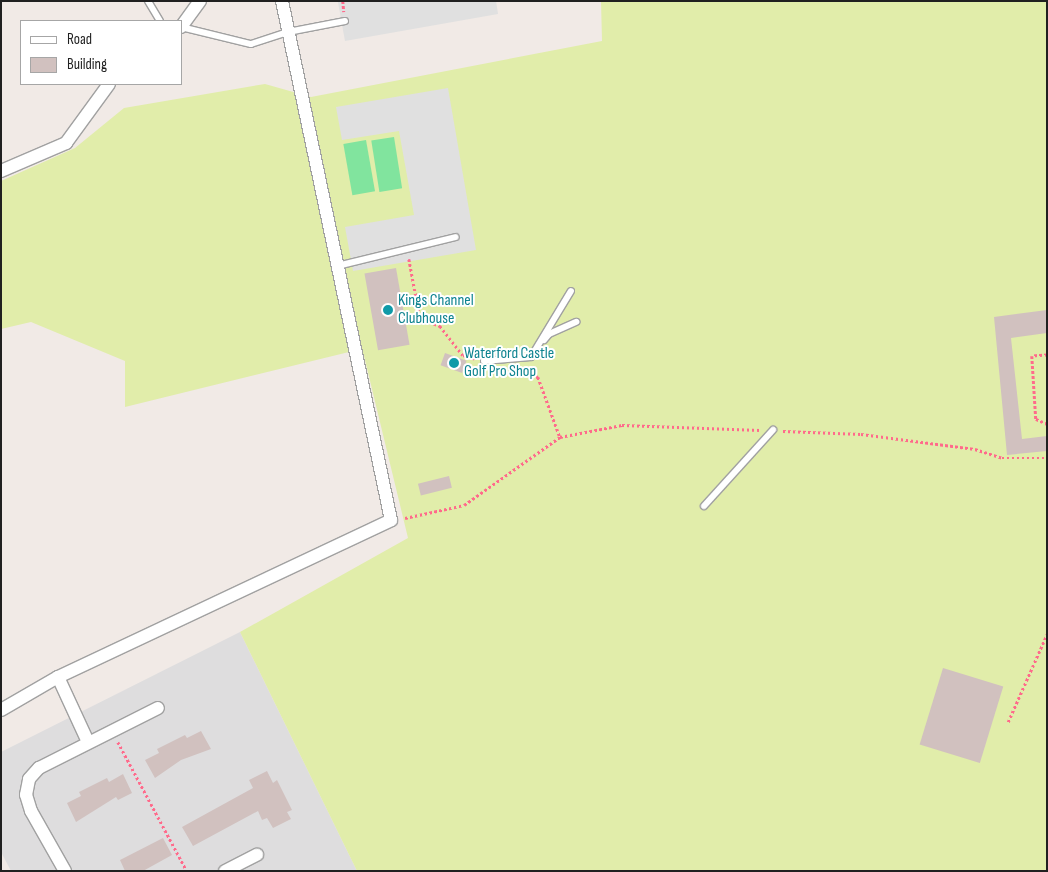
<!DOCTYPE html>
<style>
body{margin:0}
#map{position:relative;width:1048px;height:872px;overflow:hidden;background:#f1eae6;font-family:"Sofia Sans Condensed",sans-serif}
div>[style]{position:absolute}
.residential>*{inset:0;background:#deddde}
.grass>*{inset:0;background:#e1edaa}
.pitch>*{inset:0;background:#81e49e;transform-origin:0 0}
.parking>*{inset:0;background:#e0e0e0}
.building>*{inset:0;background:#d1c1bf;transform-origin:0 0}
.path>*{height:2.5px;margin-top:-1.25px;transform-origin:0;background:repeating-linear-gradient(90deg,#ff6a8b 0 2.5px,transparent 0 5px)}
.roads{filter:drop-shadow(1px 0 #a1a1a1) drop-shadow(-1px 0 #a1a1a1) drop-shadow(0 1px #a1a1a1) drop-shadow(0 -1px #a1a1a1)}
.service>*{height:6px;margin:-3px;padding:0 3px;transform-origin:3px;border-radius:3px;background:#fff}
.minor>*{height:12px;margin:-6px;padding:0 6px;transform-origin:6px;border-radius:6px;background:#fff}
.dots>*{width:14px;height:14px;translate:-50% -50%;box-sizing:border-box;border:2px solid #fff;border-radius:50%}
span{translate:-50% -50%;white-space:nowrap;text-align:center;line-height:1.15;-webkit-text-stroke:4px #fff;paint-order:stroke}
.culture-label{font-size:16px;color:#0d838f}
.left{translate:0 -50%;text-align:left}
.frame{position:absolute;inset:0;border:2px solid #202020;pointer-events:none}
.legend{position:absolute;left:20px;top:20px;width:162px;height:65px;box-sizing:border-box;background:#fff;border:1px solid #a6a6a6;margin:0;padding:6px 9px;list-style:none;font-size:15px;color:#202020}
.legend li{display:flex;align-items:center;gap:10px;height:25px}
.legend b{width:25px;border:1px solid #a6a6a6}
</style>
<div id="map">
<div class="residential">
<i style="clip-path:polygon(240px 632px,357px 871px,11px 871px,1px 852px,1px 752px)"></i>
</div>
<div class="grass">
<i style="clip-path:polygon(601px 1px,1047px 1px,1047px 871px,357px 871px,240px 632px,408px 538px,364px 356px,349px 352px,125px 407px,125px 361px,31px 322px,1px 329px,1px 181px,75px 148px,124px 108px,265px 84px,311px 97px,602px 41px)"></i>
</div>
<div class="pitch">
<i style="left:394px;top:137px;width:52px;height:23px;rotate:81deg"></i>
<i style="left:366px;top:140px;width:52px;height:23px;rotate:80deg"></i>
</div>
<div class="parking">
<i style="clip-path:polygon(496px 1px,498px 14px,345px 41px,338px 2px)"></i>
<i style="clip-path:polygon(448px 88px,476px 250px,353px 271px,345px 227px,414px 215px,399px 131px,342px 140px,336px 107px)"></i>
</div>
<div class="building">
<i style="left:396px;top:268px;width:78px;height:32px;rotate:80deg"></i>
<i style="clip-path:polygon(1047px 310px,1047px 333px,1011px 338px,1022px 439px,1047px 436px,1047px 451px,1007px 455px,994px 317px)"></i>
<i style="left:445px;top:353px;width:23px;height:13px;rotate:20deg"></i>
<i style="left:449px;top:476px;width:12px;height:32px;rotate:76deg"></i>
<i style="left:943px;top:668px;width:63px;height:80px;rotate:17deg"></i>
<i style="clip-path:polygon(201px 731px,211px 749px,181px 760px,155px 778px,145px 760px,159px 753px,157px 749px,185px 735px,187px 738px)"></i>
<i style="clip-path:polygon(267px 771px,273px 783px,277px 780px,292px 810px,287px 812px,291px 819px,273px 828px,267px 818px,262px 820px,258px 811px,193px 846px,182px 827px,253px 788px,249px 780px)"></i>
<i style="clip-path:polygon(123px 774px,132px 793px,118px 800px,116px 797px,76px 822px,67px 803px,81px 796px,79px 792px,107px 778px,109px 782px)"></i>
<i style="clip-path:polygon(163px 838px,172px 855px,143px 871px,125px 871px,120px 860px)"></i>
</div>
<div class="path">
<i style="left:343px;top:1px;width:11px;rotate:85deg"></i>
<i style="left:409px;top:259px;width:60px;rotate:79.4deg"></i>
<i style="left:420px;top:318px;width:22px;rotate:22deg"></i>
<i style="left:440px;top:326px;width:37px;rotate:52deg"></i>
<i style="left:463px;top:355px;width:14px;rotate:17deg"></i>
<i style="left:1047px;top:355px;width:15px;rotate:176deg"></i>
<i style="left:1032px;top:356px;width:63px;rotate:86.4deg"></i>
<i style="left:1036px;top:419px;width:12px;rotate:24deg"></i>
<i style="left:512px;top:370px;width:27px;rotate:15deg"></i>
<i style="left:538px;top:377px;width:64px;rotate:69.9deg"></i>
<i style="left:783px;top:431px;width:78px;rotate:2.2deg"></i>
<i style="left:861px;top:434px;width:115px;rotate:7.5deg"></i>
<i style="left:975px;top:449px;width:28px;rotate:18deg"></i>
<i style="left:1002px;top:458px;width:45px"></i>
<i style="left:405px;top:518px;width:60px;rotate:-12.4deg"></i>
<i style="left:464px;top:505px;width:118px;rotate:-35.3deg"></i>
<i style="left:560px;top:437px;width:63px;rotate:-11deg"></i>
<i style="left:622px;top:425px;width:138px;rotate:2.1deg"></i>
<i style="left:1008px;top:722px;width:96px;rotate:-66.1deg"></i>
<i style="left:118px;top:742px;width:146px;rotate:61.9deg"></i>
</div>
<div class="roads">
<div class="service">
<i style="left:148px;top:1px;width:23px;rotate:59deg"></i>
<i style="left:181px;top:27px;width:72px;rotate:13.7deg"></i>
<i style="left:251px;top:44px;width:39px;rotate:-18deg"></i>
<i style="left:288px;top:32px;width:58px;rotate:-10.9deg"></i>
<i style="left:337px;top:266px;width:122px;rotate:-13.7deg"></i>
<i style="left:544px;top:340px;width:8px;rotate:-50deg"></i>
<i style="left:549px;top:334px;width:30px;rotate:-24deg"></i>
<i style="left:484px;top:361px;width:47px;rotate:-4.9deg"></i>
<i style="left:531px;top:357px;width:77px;rotate:-58.8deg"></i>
<i style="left:704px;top:506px;width:103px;rotate:-47.8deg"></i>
</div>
<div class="minor">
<i style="left:181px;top:27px;width:32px;rotate:-54deg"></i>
<i style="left:1px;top:171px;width:71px;rotate:-23.3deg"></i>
<i style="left:66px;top:143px;width:73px;rotate:-53.9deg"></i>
<i style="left:58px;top:677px;width:72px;rotate:65.2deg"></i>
<i style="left:1px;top:710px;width:66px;rotate:-30.1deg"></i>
<i style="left:58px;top:677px;width:368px;rotate:-25.2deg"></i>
<i style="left:391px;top:520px;width:530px;rotate:-101.86deg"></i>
<i style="left:65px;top:871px;width:69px;rotate:-119.5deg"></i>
<i style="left:31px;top:811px;width:17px;rotate:-107deg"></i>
<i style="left:26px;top:795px;width:16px;rotate:-79deg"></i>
<i style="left:29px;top:779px;width:15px;rotate:-48deg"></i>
<i style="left:39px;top:768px;width:133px;rotate:-26.8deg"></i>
<i style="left:225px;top:871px;width:36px;rotate:-27deg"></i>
</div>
</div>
<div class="dots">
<i style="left:388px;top:310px;background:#0f9aa8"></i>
<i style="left:454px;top:363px;background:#0f9aa8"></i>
</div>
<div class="culture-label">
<span class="left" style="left:398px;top:310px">Kings Channel<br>Clubhouse</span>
<span class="left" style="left:464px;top:363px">Waterford Castle<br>Golf Pro Shop</span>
</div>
<div class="frame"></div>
<ul class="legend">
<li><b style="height:6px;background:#fff"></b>Road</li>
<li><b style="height:14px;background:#d1c1bf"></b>Building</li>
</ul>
</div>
